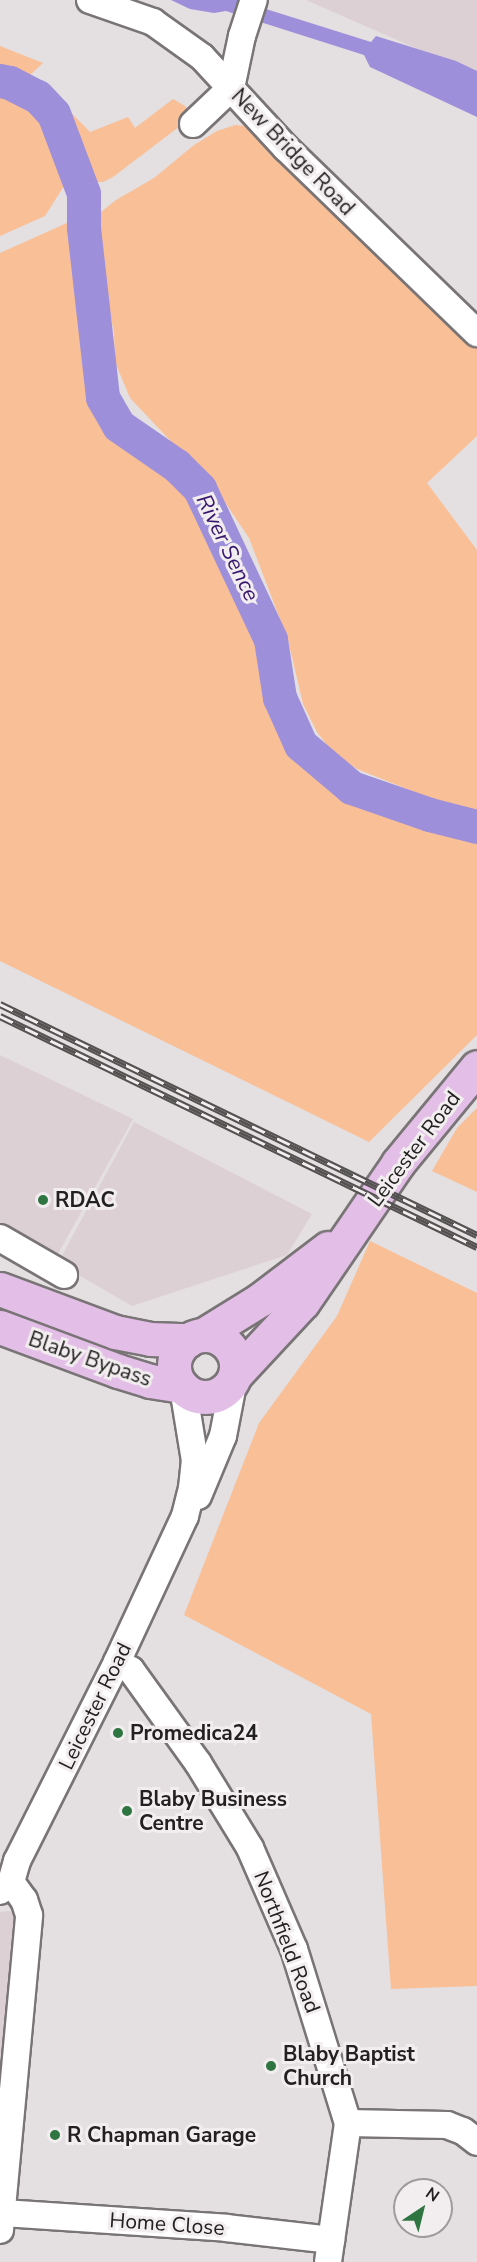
<!DOCTYPE html>
<style>
body{margin:0}
#map{position:relative;width:477px;height:2262px;overflow:hidden;background:#e4dfe1;font-family:"Nunito Sans",sans-serif}
div>[style]{position:absolute}
.built>*{inset:0;background:#ddd0d5}
.green>*{inset:0;background:#f9bf96}
.water>*{inset:0;background:#9e8fdb}
.river>*{height:34px;margin:-17px;padding:0 17px;transform-origin:17px;border-radius:17px;background:#9e8fdb}
.roads{filter:drop-shadow(2px 0 #797476) drop-shadow(-2px 0 #797476) drop-shadow(0 2px #797476) drop-shadow(0 -2px #797476)}
.minor>*{height:26px;margin:-13px;padding:0 13px;transform-origin:13px;border-radius:13px;background:#fff}
.major>*{height:33px;margin:-16.5px;padding:0 16.5px;transform-origin:16.5px;border-radius:16.5px;background:#e3bee7}
.major>.ring{margin:-16.5px;padding:0;box-sizing:content-box;background:none;border:33px solid #e3bee7;border-radius:50%}
.rail>*{height:7px;margin-top:-3.5px;transform-origin:0;background:repeating-linear-gradient(90deg,#f2edee 0 14px,#545151 0 28px);box-sizing:border-box;border-block:2px solid #545151}
.dots>*{width:16px;height:16px;translate:-50% -50%;box-sizing:border-box;border:3px solid #f2edee;border-radius:50%}
span{translate:-50% -50%;white-space:nowrap;text-align:center;line-height:1.15;-webkit-text-stroke:6px #f2edee;paint-order:stroke}
.street-label{font-size:21px;color:#222020}
.poi-label{font-size:21px;color:#222020;font-weight:700}
.left{translate:0 -50%;text-align:left}
.water-label{font-size:22px;color:#35156e;font-style:italic}
.north{position:absolute;left:393px;top:2178px;width:60px;height:60px;box-sizing:border-box;background:#f2edee;border:2px solid #9f9b9c;border-radius:50%;rotate:35deg;font-size:16px;font-weight:700;line-height:24px;text-align:center;color:#222020}
.north::after{content:'';display:block;margin:auto;width:21px;height:27px;background:#2e7541;clip-path:polygon(50% 0,100% 100%,50% 72%,0 100%)}
</style>
<div id="map">
<div class="built">
<i style="clip-path:polygon(306px 0,477px 0,477px 75px)"></i>
<i style="clip-path:polygon(0 1055px,133px 1119px,54px 1261px,0 1229px)"></i>
<i style="clip-path:polygon(134px 1122px,312px 1214px,287px 1255px,132px 1306px,58px 1263px)"></i>
<i style="clip-path:polygon(9px 1911px,18px 1916px,0 2137px,0 1912px)"></i>
</div>
<div class="green">
<i style="clip-path:polygon(0 46px,43px 63px,30px 75px,0 71px)"></i>
<i style="clip-path:polygon(43px 84px,90px 132px,128px 117px,135px 128px,173px 99px,185px 106px,191px 114px,184px 123px,113px 177px,103px 182px,91px 182px,77px 155px,76px 137px,69px 123px,46px 96px)"></i>
<i style="clip-path:polygon(0 93px,18px 98px,37px 118px,61px 163px,64px 186px,45px 216px,0 236px)"></i>
<i style="clip-path:polygon(235px 125px,247px 126px,261px 133px,477px 342px,477px 436px,427px 483px,477px 550px,477px 817px,357px 769px,333px 753px,317px 732px,303px 704px,288px 640px,249px 538px,216px 489px,130px 398px,115px 362px,114px 332px,94px 236px,96px 216px,116px 200px,154px 178px,194px 145px,217px 131px)"></i>
<i style="clip-path:polygon(78px 218px,82px 295px,98px 405px,109px 423px,132px 449px,199px 494px,221px 540px,230px 571px,263px 634px,271px 682px,282px 718px,304px 756px,347px 794px,399px 813px,477px 833px,477px 1035px,369px 1142px,0 961px,0 253px)"></i>
<i style="clip-path:polygon(477px 1108px,477px 1192px,432px 1171px,457px 1128px)"></i>
<i style="clip-path:polygon(370px 1241px,477px 1293px,477px 1986px,391px 1989px,371px 1714px,184px 1615px,259px 1423px,337px 1316px)"></i>
</div>
<div class="water">
<i style="clip-path:polygon(171px 0,237px 0,371px 42px,376px 36px,456px 61px,477px 71px,477px 117px,370px 67px,364px 55px,226px 11px,214px 13px,190px 9px)"></i>
</div>
<div class="river">
<i style="left:0;top:81px;width:10px;rotate:11deg"></i>
<i style="left:10px;top:83px;width:31px;rotate:27deg"></i>
<i style="left:38px;top:97px;width:23px;rotate:47deg"></i>
<i style="left:54px;top:114px;width:85px;rotate:69.4deg"></i>
<i style="left:84px;top:194px;width:34px;rotate:90deg"></i>
<i style="left:84px;top:228px;width:171px;rotate:83.6deg"></i>
<i style="left:103px;top:398px;width:32px;rotate:60deg"></i>
<i style="left:119px;top:426px;width:70px;rotate:34.6deg"></i>
<i style="left:177px;top:466px;width:33px;rotate:45deg"></i>
<i style="left:200px;top:489px;width:167px;rotate:64.8deg"></i>
<i style="left:271px;top:640px;width:59px;rotate:81.2deg"></i>
<i style="left:280px;top:698px;width:51px;rotate:65.9deg"></i>
<i style="left:301px;top:745px;width:67px;rotate:40.1deg"></i>
<i style="left:352px;top:788px;width:83px;rotate:19.1deg"></i>
<i style="left:430px;top:815px;width:49px;rotate:14.3deg"></i>
</div>
<div class="roads">
<div class="minor">
<i style="left:90px;top:0;width:67px;rotate:19.2deg"></i>
<i style="left:153px;top:22px;width:60px;rotate:35.5deg"></i>
<i style="left:202px;top:57px;width:124px;rotate:47.3deg"></i>
<i style="left:286px;top:148px;width:266px;rotate:44.1deg"></i>
<i style="left:193px;top:124px;width:52px;rotate:-43.5deg"></i>
<i style="left:231px;top:88px;width:53px;rotate:-78.1deg"></i>
<i style="left:242px;top:36px;width:38px;rotate:-72deg"></i>
<i style="left:0;top:1238px;width:74px;rotate:30deg"></i>
<i style="left:198px;top:1496px;width:65px;rotate:-67.4deg"></i>
<i style="left:223px;top:1436px;width:58px;rotate:-79.1deg"></i>
<i style="left:117px;top:1662px;width:16px;rotate:30deg"></i>
<i style="left:131px;top:1670px;width:115px;rotate:54.2deg"></i>
<i style="left:198px;top:1763px;width:100px;rotate:58.5deg"></i>
<i style="left:250px;top:1848px;width:110px;rotate:66.5deg"></i>
<i style="left:294px;top:1949px;width:182px;rotate:72.8deg"></i>
<i style="left:348px;top:2123px;width:140px;rotate:98.2deg"></i>
<i style="left:0;top:1891px;width:14px;rotate:-39deg"></i>
<i style="left:11px;top:1882px;width:22px;rotate:-74deg"></i>
<i style="left:17px;top:1861px;width:223px;rotate:-63.3deg"></i>
<i style="left:117px;top:1662px;width:161px;rotate:-65deg"></i>
<i style="left:185px;top:1516px;width:29px;rotate:-76deg"></i>
<i style="left:192px;top:1488px;width:27px;rotate:-84deg"></i>
<i style="left:195px;top:1461px;width:74px;rotate:-99.3deg"></i>
<i style="left:348px;top:2123px;width:99px;rotate:1.2deg"></i>
<i style="left:447px;top:2125px;width:17px;rotate:21deg"></i>
<i style="left:463px;top:2131px;width:18px;rotate:38deg"></i>
<i style="left:3px;top:2213px;width:224px;rotate:3.8deg"></i>
<i style="left:226px;top:2228px;width:106px;rotate:6.5deg"></i>
<i style="left:0;top:2230px;width:316px;rotate:-84.7deg"></i>
<i style="left:29px;top:1915px;width:16px;rotate:-108deg"></i>
<i style="left:24px;top:1900px;width:22px;rotate:-126deg"></i>
</div>
<div class="major">
<i style="left:0;top:1289px;width:123px;rotate:20.5deg"></i>
<i style="left:115px;top:1332px;width:36px;rotate:11deg"></i>
<i style="left:150px;top:1339px;width:38px;rotate:2deg"></i>
<i style="left:0;top:1327px;width:126px;rotate:20.4deg"></i>
<i style="left:118px;top:1371px;width:34px;rotate:17deg"></i>
<i style="left:150px;top:1381px;width:32px;rotate:9deg"></i>
<i style="left:203px;top:1335px;width:68px;rotate:-31.8deg"></i>
<i style="left:261px;top:1299px;width:84px;rotate:-37.3deg"></i>
<i class="ring" style="left:174px;top:1335px;width:29px;height:29px"></i>
<i style="left:236px;top:1374px;width:98px;rotate:-47.1deg"></i>
<i style="left:303px;top:1302px;width:168px;rotate:-55.6deg"></i>
<i style="left:398px;top:1163px;width:124px;rotate:-50.5deg"></i>
</div>
</div>
<div class="rail">
<i style="left:0;top:1004px;width:530px;rotate:25.84deg"></i>
<i style="left:0;top:1016px;width:530px;rotate:25.84deg"></i>
</div>
<div class="dots">
<i style="left:43px;top:1200px;background:#2e7541"></i>
<i style="left:118px;top:1733px;background:#2e7541"></i>
<i style="left:127px;top:1811px;background:#2e7541"></i>
<i style="left:271px;top:2066px;background:#2e7541"></i>
<i style="left:55px;top:2135px;background:#2e7541"></i>
</div>
<div class="street-label">
<span style="left:293px;top:152px;rotate:46deg">New Bridge Road</span>
<span style="left:414px;top:1149px;rotate:-53deg">Leicester Road</span>
<span style="left:90px;top:1359px;rotate:19deg">Blaby Bypass</span>
<span style="left:95px;top:1706px;rotate:-64deg">Leicester Road</span>
<span style="left:287px;top:1942px;rotate:69deg">Northfield Road</span>
<span style="left:167px;top:2224px;rotate:4deg">Home Close</span>
</div>
<div class="poi-label">
<span class="left" style="left:55px;top:1200px">RDAC</span>
<span class="left" style="left:130px;top:1733px">Promedica24</span>
<span class="left" style="left:139px;top:1811px">Blaby Business<br>Centre</span>
<span class="left" style="left:283px;top:2066px">Blaby Baptist<br>Church</span>
<span class="left" style="left:67px;top:2135px">R Chapman Garage</span>
</div>
<div class="water-label">
<span style="left:227px;top:548px;rotate:64deg">River Sence</span>
</div>
<div class="north">N</div>
</div>
